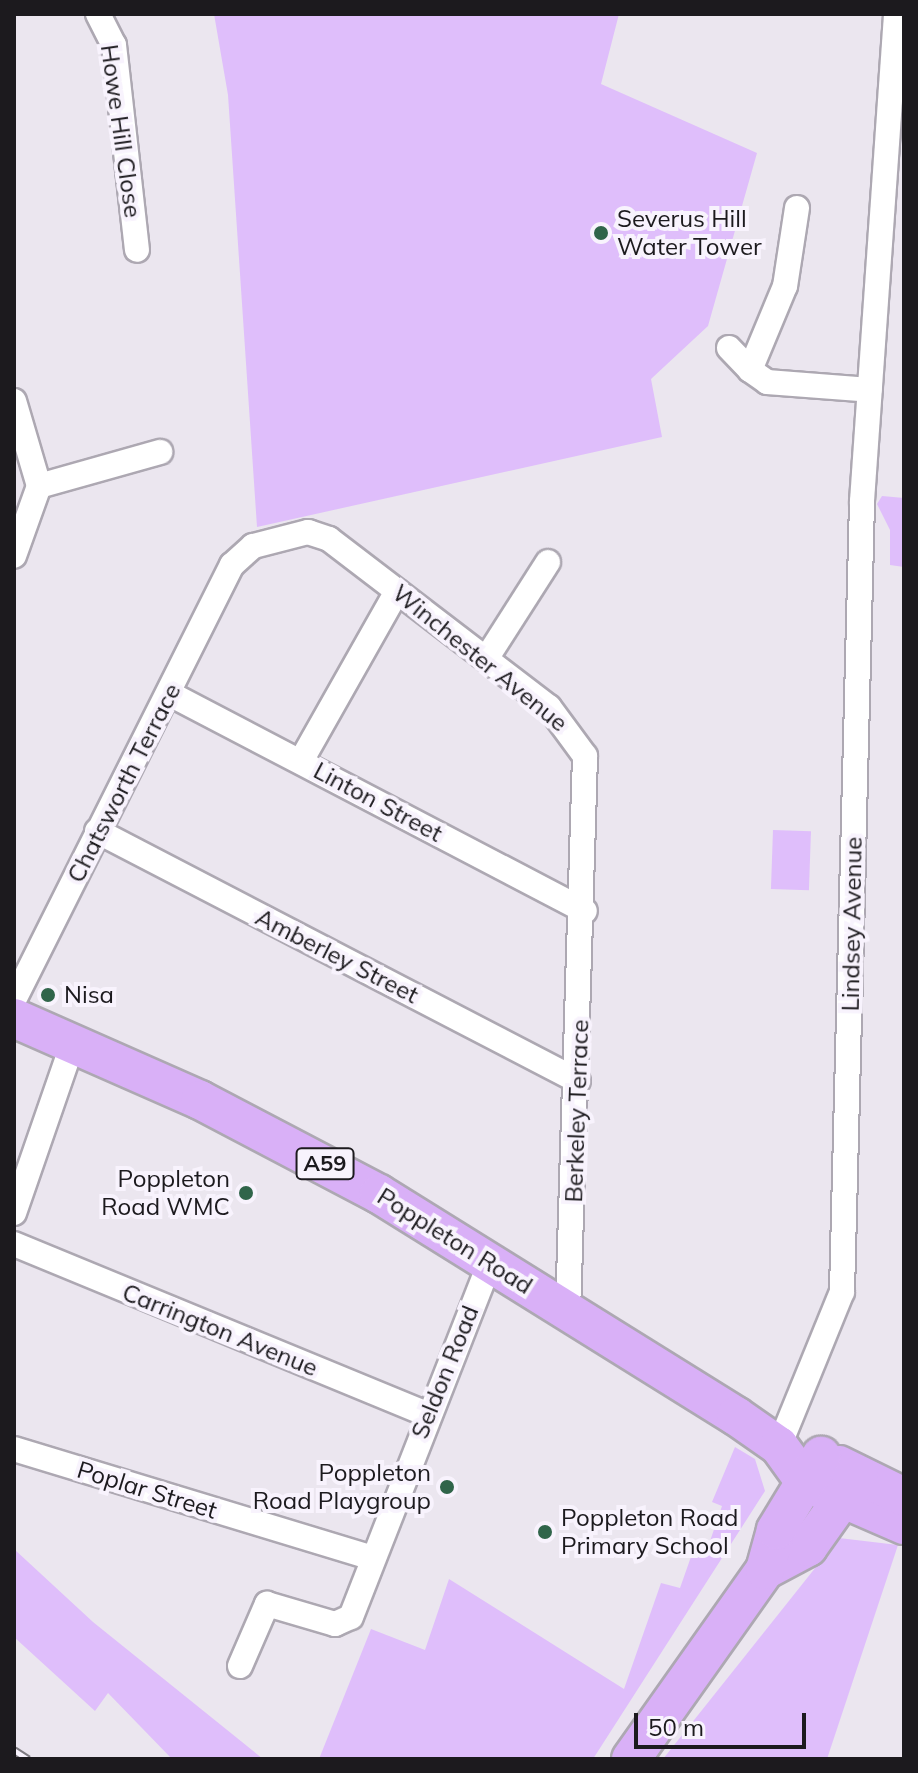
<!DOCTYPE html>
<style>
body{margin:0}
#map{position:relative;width:918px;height:1773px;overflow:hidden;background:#ebe6ef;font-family:Mulish,sans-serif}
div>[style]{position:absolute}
.green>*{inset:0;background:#dfbefb;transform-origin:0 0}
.roads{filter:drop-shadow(2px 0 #ada8b2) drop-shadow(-2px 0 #ada8b2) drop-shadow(0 2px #ada8b2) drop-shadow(0 -2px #ada8b2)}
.minor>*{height:24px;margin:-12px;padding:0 12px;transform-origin:12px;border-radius:12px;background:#fff}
.primary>*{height:38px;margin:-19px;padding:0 19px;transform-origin:19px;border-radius:19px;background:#d9b0f7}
.rail>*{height:9px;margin-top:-4.5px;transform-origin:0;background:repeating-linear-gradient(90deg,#f8f3fd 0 18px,#7d7a80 0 36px);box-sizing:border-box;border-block:2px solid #7d7a80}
.dots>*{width:22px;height:22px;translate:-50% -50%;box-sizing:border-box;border:4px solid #f8f3fd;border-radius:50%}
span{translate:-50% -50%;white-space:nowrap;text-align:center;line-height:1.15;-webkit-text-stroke:8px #f8f3fd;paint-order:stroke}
.shield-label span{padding:2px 6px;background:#f8f3fd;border:2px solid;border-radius:6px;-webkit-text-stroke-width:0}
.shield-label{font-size:22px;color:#1c1a1e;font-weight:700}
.street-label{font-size:24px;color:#1c1a1e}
.poi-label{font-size:24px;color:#1c1a1e}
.left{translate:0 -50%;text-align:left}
.right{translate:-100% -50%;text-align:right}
.frame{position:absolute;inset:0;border:16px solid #1c1a1e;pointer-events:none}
.scale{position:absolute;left:634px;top:1713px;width:172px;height:36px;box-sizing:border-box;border:4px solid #1c1a1e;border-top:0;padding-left:10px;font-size:24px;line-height:28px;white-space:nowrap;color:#1c1a1e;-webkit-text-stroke:6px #f8f3fd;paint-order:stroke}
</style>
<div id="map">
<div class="green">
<i style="clip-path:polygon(214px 14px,619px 14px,601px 84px,757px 153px,708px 326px,651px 379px,662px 437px,257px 527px,228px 95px)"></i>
<i style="clip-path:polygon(882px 496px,904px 498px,904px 567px,890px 565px,890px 530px,877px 504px)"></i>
<i style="left:773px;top:830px;width:38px;height:59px;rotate:2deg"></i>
<i style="clip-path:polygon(735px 1447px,755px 1459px,765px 1491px,593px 1759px,319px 1759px,371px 1629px,425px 1650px,449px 1579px,624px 1689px,661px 1583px,680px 1588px,693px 1551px,708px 1547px,722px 1506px,712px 1502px)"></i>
<i style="clip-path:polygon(839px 1538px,898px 1545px,827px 1759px,663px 1759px)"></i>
<i style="clip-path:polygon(14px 1549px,93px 1622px,263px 1759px,172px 1759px,108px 1693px,95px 1711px,14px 1637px)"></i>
</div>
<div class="roads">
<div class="minor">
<i style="left:98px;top:14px;width:35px;rotate:63deg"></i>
<i style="left:114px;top:45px;width:206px;rotate:83.6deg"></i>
<i style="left:797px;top:208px;width:79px;rotate:98.7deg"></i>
<i style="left:785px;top:286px;width:91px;rotate:112.6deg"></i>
<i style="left:750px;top:370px;width:21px;rotate:35deg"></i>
<i style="left:767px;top:382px;width:103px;rotate:4.4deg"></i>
<i style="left:729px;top:348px;width:30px;rotate:46deg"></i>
<i style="left:14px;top:401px;width:89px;rotate:73.6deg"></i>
<i style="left:39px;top:486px;width:74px;rotate:109.7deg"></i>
<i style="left:39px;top:486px;width:126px;rotate:-15.7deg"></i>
<i style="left:486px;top:659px;width:115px;rotate:-57.4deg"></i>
<i style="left:170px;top:694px;width:468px;rotate:27.6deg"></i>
<i style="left:301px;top:761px;width:195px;rotate:-60.5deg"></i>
<i style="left:97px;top:831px;width:542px;rotate:27.46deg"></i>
<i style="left:14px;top:1000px;width:487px;rotate:-63.4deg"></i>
<i style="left:232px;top:565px;width:28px;rotate:-42deg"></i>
<i style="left:253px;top:546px;width:57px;rotate:-14.3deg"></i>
<i style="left:308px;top:532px;width:22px;rotate:18deg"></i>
<i style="left:329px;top:539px;width:277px;rotate:37.4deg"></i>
<i style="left:549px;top:707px;width:61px;rotate:53.7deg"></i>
<i style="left:585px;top:756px;width:555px;rotate:91.75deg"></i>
<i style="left:14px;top:1213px;width:180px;rotate:-70.9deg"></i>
<i style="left:14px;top:1244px;width:446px;rotate:22.4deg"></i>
<i style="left:779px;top:1446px;width:166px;rotate:-67.8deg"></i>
<i style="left:842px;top:1292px;width:791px;rotate:-88.55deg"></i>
<i style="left:862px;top:501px;width:488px;rotate:-86deg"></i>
<i style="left:14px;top:1449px;width:375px;rotate:16.9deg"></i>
<i style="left:240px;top:1666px;width:68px;rotate:-66.5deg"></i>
<i style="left:267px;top:1604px;width:71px;rotate:16.4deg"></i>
<i style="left:335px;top:1624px;width:17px;rotate:-24deg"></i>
<i style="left:351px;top:1617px;width:380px;rotate:-68.6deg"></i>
</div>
<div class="primary">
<i style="left:14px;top:1018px;width:203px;rotate:23.8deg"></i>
<i style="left:200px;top:1100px;width:202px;rotate:27.7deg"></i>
<i style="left:379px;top:1194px;width:420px;rotate:31.9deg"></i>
<i style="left:736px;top:1416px;width:52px;rotate:34.9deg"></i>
<i style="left:779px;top:1446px;width:44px;rotate:54.2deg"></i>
<i style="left:805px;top:1482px;width:108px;rotate:23.5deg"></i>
<i style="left:839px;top:1465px;width:72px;rotate:26.2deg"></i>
<i style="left:765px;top:1570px;width:49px;rotate:-28.1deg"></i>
<i style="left:808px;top:1547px;width:88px;rotate:-54.7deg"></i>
<i style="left:631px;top:1759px;width:232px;rotate:-54.7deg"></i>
<i style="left:765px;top:1570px;width:41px;rotate:-74.6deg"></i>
<i style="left:776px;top:1530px;width:87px;rotate:-58.7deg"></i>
</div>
</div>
<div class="rail">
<i style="left:14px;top:1750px;width:17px;rotate:33deg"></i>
</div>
<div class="dots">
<i style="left:601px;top:233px;background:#30654a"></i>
<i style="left:48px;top:995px;background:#30654a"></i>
<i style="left:246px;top:1193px;background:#30654a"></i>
<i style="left:447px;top:1487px;background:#30654a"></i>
<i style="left:545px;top:1532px;background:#30654a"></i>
</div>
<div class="shield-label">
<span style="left:325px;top:1164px">A59</span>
</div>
<div class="street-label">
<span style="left:121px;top:131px;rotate:82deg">Howe Hill Close</span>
<span style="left:480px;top:658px;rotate:39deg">Winchester Avenue</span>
<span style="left:124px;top:783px;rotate:-63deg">Chatsworth Terrace</span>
<span style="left:378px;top:802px;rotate:28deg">Linton Street</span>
<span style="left:852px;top:924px;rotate:-89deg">Lindsey Avenue</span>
<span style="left:337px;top:956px;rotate:27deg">Amberley Street</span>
<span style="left:577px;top:1111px;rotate:-88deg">Berkeley Terrace</span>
<span style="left:455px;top:1241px;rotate:32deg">Poppleton Road</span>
<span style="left:220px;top:1330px;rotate:22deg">Carrington Avenue</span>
<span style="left:445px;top:1372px;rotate:-68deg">Seldon Road</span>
<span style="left:147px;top:1490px;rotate:17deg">Poplar Street</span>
</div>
<div class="poi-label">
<span class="left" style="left:617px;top:233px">Severus Hill<br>Water Tower</span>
<span class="left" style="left:64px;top:995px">Nisa</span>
<span class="right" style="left:230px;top:1193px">Poppleton<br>Road WMC</span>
<span class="right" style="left:431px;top:1487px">Poppleton<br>Road Playgroup</span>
<span class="left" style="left:561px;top:1532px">Poppleton Road<br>Primary School</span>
</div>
<div class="frame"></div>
<div class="scale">50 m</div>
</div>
